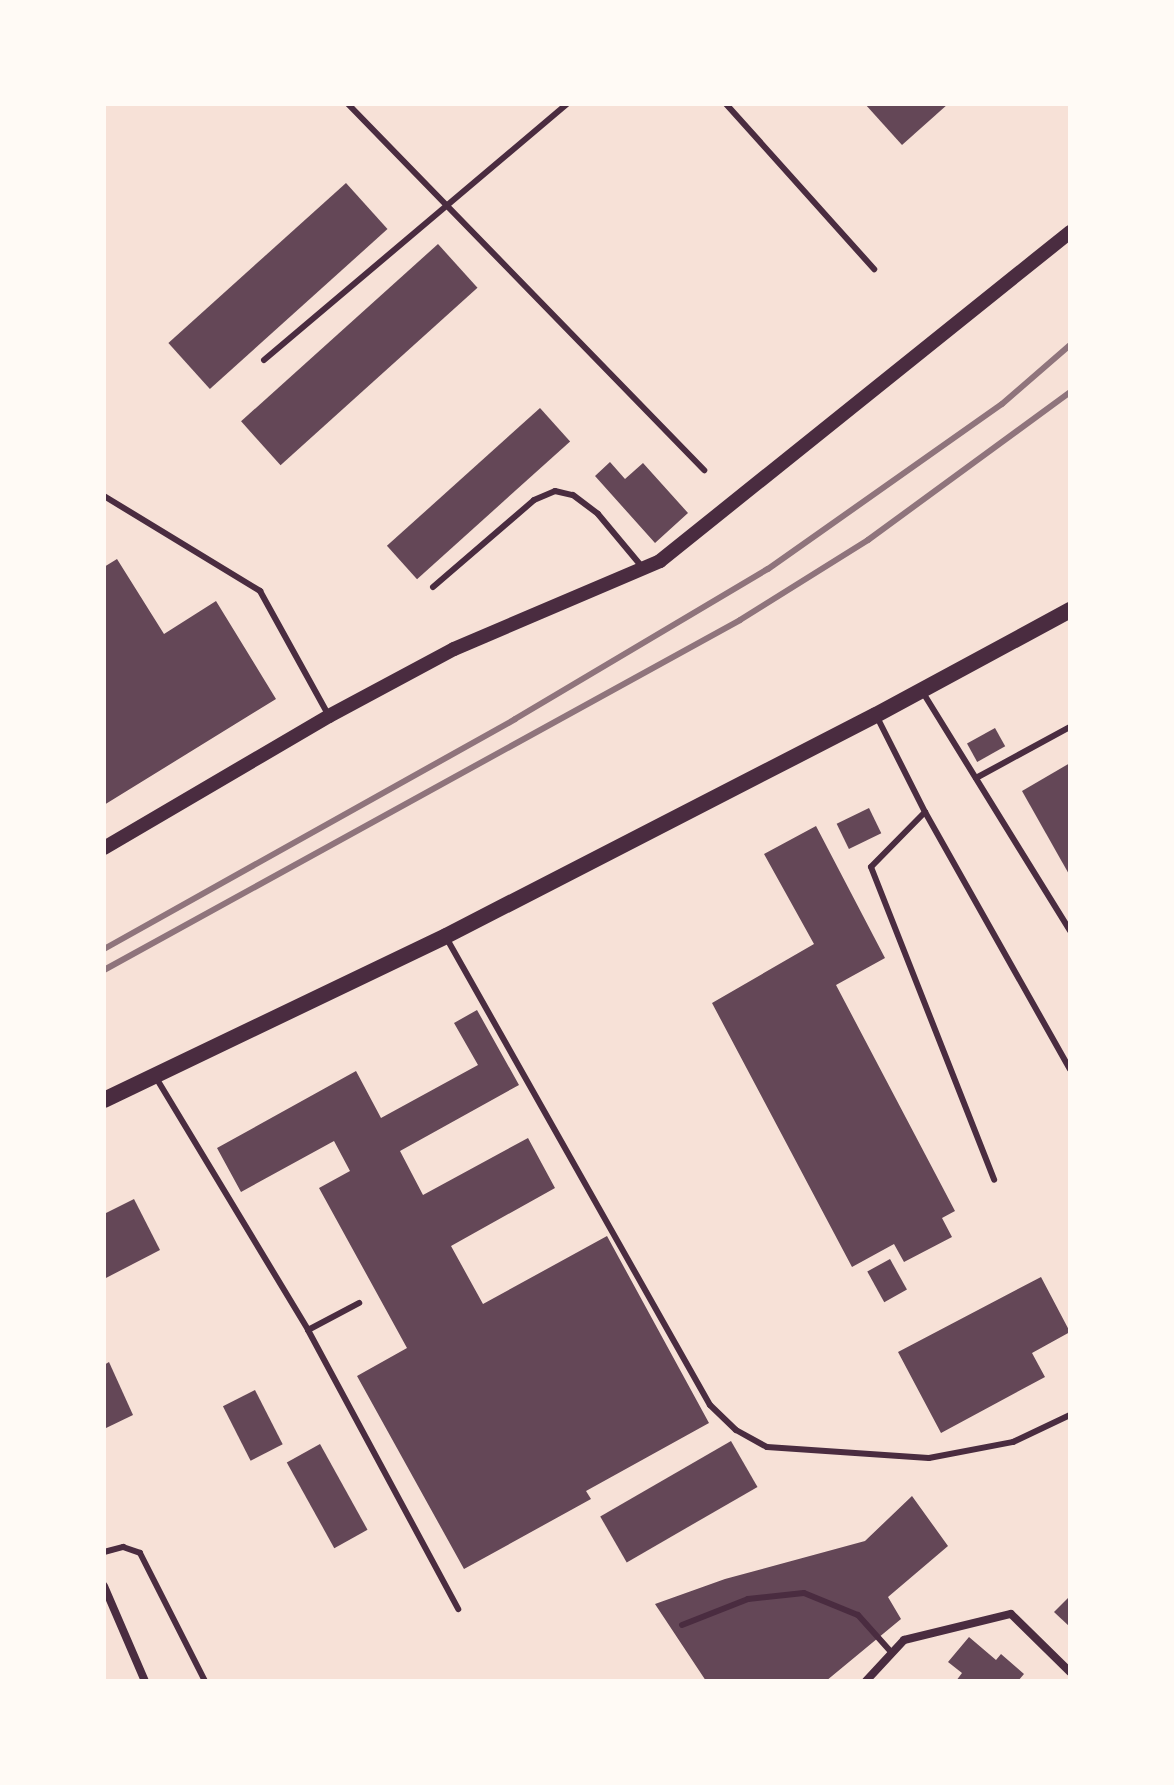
<!DOCTYPE html>
<style>
body{margin:0}
#map{position:relative;width:1174px;height:1785px;overflow:hidden;background:#f7e1d7;font-family:"PT Sans Narrow",sans-serif}
div>[style]{position:absolute}
.building>*{inset:0;background:#644757;transform-origin:0 0}
.service>*{height:6px;margin:-3px;padding:0 3px;transform-origin:3px;border-radius:3px;background:#4a2c40}
.minor>*{height:8px;margin:-4px;padding:0 4px;transform-origin:4px;border-radius:4px;background:#4a2c40}
.tertiary>*{height:14px;margin:-7px;padding:0 7px;transform-origin:7px;border-radius:7px;background:#4a2c40}
.secondary>*{height:16px;margin:-8px;padding:0 8px;transform-origin:8px;border-radius:8px;background:#4a2c40}
.rail>*{height:6px;margin:-3px;padding:0 3px;transform-origin:3px;border-radius:3px;background:#8f747c}
span{translate:-50% -50%;white-space:nowrap;text-align:center;line-height:1.15;-webkit-text-stroke:6px #fffaf5;paint-order:stroke}
.frame{position:absolute;inset:0;border:106px solid #fffaf5;pointer-events:none}
</style>
<div id="map">
<div class="building">
<i style="clip-path:polygon(865px 104px,948px 104px,902px 145px)"></i>
<i style="left:346px;top:183px;width:62px;height:239px;rotate:48deg"></i>
<i style="left:438px;top:244px;width:59px;height:265px;rotate:48deg"></i>
<i style="left:540px;top:408px;width:45px;height:206px;rotate:48deg"></i>
<i style="clip-path:polygon(610px 462px,625px 479px,643px 463px,688px 513px,655px 543px,595px 476px)"></i>
<i style="clip-path:polygon(117px 559px,164px 634px,216px 601px,276px 699px,104px 805px,104px 567px)"></i>
<i style="left:995px;top:728px;width:21px;height:32px;rotate:61deg"></i>
<i style="clip-path:polygon(1070px 763px,1070px 876px,1022px 791px)"></i>
<i style="left:869px;top:808px;width:28px;height:36px;rotate:64deg"></i>
<i style="clip-path:polygon(816px 826px,885px 958px,836px 985px,955px 1211px,942px 1218px,952px 1237px,904px 1262px,894px 1244px,852px 1267px,712px 1003px,814px 944px,764px 854px)"></i>
<i style="clip-path:polygon(477px 1010px,519px 1085px,400px 1151px,423px 1195px,528px 1138px,555px 1188px,451px 1246px,483px 1304px,607px 1236px,709px 1423px,586px 1491px,591px 1499px,464px 1569px,357px 1376px,407px 1348px,319px 1188px,350px 1171px,334px 1141px,241px 1192px,217px 1148px,356px 1071px,381px 1118px,478px 1065px,454px 1023px)"></i>
<i style="clip-path:polygon(134px 1199px,160px 1250px,104px 1279px,104px 1214px)"></i>
<i style="left:890px;top:1259px;width:35px;height:26px;rotate:61deg"></i>
<i style="clip-path:polygon(1041px 1277px,1070px 1332px,1032px 1353px,1045px 1377px,941px 1433px,898px 1352px)"></i>
<i style="clip-path:polygon(109px 1362px,133px 1415px,104px 1429px,104px 1365px)"></i>
<i style="left:255px;top:1390px;width:61px;height:36px;rotate:63deg"></i>
<i style="left:731px;top:1441px;width:53px;height:151px;rotate:60deg"></i>
<i style="left:320px;top:1444px;width:98px;height:38px;rotate:61deg"></i>
<i style="clip-path:polygon(912px 1496px,948px 1546px,888px 1597px,901px 1619px,826px 1681px,706px 1681px,655px 1604px,725px 1579px,865px 1541px)"></i>
<i style="clip-path:polygon(1070px 1596px,1070px 1627px,1054px 1612px)"></i>
<i style="clip-path:polygon(969px 1637px,996px 1660px,1001px 1654px,1024px 1674px,1018px 1681px,956px 1681px,962px 1673px,948px 1662px)"></i>
</div>
<div class="service">
<i style="left:348px;top:104px;width:511px;rotate:45.79deg"></i>
<i style="left:726px;top:104px;width:222px;rotate:48.1deg"></i>
<i style="left:264px;top:360px;width:397px;rotate:-40.2deg"></i>
<i style="left:104px;top:496px;width:183px;rotate:31.3deg"></i>
<i style="left:260px;top:591px;width:143px;rotate:61.1deg"></i>
<i style="left:433px;top:587px;width:133px;rotate:-40.7deg"></i>
<i style="left:534px;top:500px;width:23px;rotate:-23deg"></i>
<i style="left:555px;top:491px;width:18px;rotate:13deg"></i>
<i style="left:573px;top:495px;width:31px;rotate:37deg"></i>
<i style="left:598px;top:514px;width:70px;rotate:50.2deg"></i>
<i style="left:922px;top:691px;width:282px;rotate:58.3deg"></i>
<i style="left:876px;top:715px;width:109px;rotate:63.2deg"></i>
<i style="left:925px;top:812px;width:77px;rotate:134.5deg"></i>
<i style="left:871px;top:867px;width:336px;rotate:68.5deg"></i>
<i style="left:976px;top:778px;width:107px;rotate:-28.5deg"></i>
<i style="left:925px;top:812px;width:295px;rotate:60.6deg"></i>
<i style="left:447px;top:939px;width:535px;rotate:60.56deg"></i>
<i style="left:710px;top:1405px;width:36px;rotate:44deg"></i>
<i style="left:736px;top:1430px;width:35px;rotate:29deg"></i>
<i style="left:767px;top:1447px;width:162px;rotate:3.9deg"></i>
<i style="left:929px;top:1458px;width:86px;rotate:-10.8deg"></i>
<i style="left:1013px;top:1442px;width:63px;rotate:-25.3deg"></i>
<i style="left:155px;top:1076px;width:297px;rotate:58.9deg"></i>
<i style="left:308px;top:1330px;width:58px;rotate:-27.9deg"></i>
<i style="left:308px;top:1330px;width:317px;rotate:61.7deg"></i>
<i style="left:104px;top:1552px;width:20px;rotate:-15deg"></i>
<i style="left:123px;top:1547px;width:18px;rotate:19deg"></i>
<i style="left:140px;top:1553px;width:144px;rotate:63.1deg"></i>
<i style="left:682px;top:1625px;width:71px;rotate:-21.5deg"></i>
<i style="left:748px;top:1599px;width:56px;rotate:-6.1deg"></i>
<i style="left:804px;top:1593px;width:58px;rotate:22.2deg"></i>
<i style="left:858px;top:1615px;width:51px;rotate:48.2deg"></i>
</div>
<div class="minor">
<i style="left:104px;top:1586px;width:103px;rotate:66.7deg"></i>
<i style="left:866px;top:1681px;width:56px;rotate:-47.2deg"></i>
<i style="left:904px;top:1640px;width:110px;rotate:-13.7deg"></i>
<i style="left:1011px;top:1614px;width:83px;rotate:44.5deg"></i>
</div>
<div class="tertiary">
<i style="left:104px;top:848px;width:261px;rotate:-30.4deg"></i>
<i style="left:329px;top:716px;width:142px;rotate:-28.2deg"></i>
<i style="left:454px;top:649px;width:224px;rotate:-23.1deg"></i>
<i style="left:660px;top:561px;width:526px;rotate:-38.74deg"></i>
</div>
<div class="secondary">
<i style="left:104px;top:1100px;width:379px;rotate:-25.6deg"></i>
<i style="left:446px;top:936px;width:483px;rotate:-27.2deg"></i>
<i style="left:876px;top:715px;width:221px;rotate:-28.4deg"></i>
</div>
<div class="rail">
<i style="left:104px;top:949px;width:471px;rotate:-29.2deg"></i>
<i style="left:515px;top:719px;width:294px;rotate:-30.7deg"></i>
<i style="left:768px;top:569px;width:286px;rotate:-35.2deg"></i>
<i style="left:1002px;top:404px;width:90px;rotate:-40.9deg"></i>
<i style="left:104px;top:970px;width:726px;rotate:-28.82deg"></i>
<i style="left:740px;top:620px;width:151px;rotate:-32deg"></i>
<i style="left:868px;top:540px;width:250px;rotate:-36.2deg"></i>
</div>
<div class="frame"></div>
</div>
